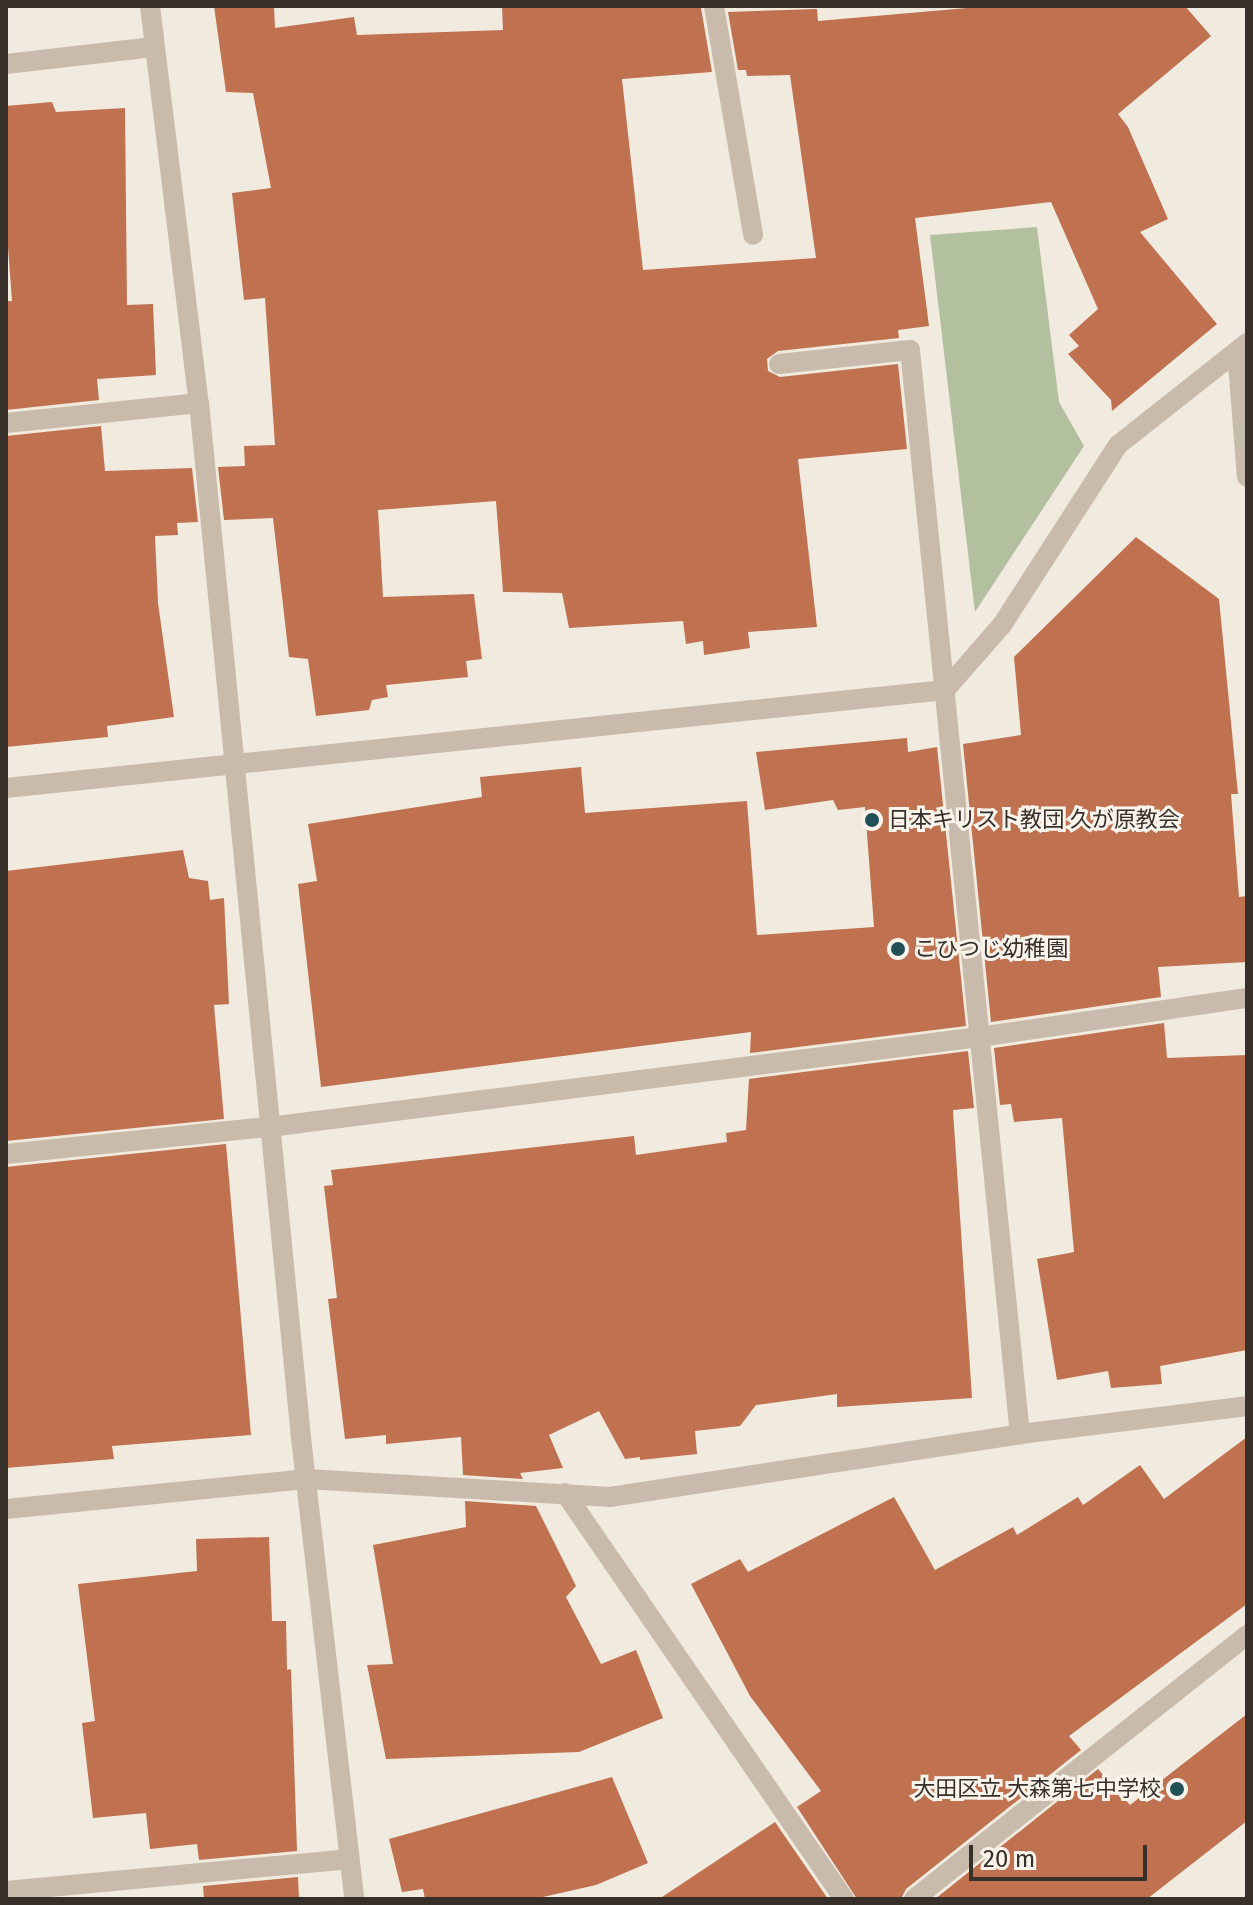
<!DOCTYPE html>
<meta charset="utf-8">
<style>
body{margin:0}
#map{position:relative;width:1253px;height:1905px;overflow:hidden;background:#f1eadf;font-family:"Fira Sans","Noto Sans JP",sans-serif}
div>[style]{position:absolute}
.green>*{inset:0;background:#b3c0a0}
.building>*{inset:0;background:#bf7150}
.minor>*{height:20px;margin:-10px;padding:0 10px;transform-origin:10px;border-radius:10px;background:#c9bbab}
.dots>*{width:22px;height:22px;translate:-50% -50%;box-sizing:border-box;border:4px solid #f9f4eb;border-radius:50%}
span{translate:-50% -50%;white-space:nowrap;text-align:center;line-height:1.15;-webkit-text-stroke:6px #f9f4eb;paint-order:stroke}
.poi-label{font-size:22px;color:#372f2a}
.left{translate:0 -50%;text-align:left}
.right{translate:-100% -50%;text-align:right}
.frame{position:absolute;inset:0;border:8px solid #372f2a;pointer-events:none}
.scale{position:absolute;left:969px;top:1845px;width:178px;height:36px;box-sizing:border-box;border:4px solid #372f2a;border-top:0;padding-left:10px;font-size:24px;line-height:28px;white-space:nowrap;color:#372f2a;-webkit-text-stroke:6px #f9f4eb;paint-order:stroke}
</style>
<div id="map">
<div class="green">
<i style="clip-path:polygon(1037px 227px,1059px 402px,1084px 446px,975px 612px,930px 235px)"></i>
</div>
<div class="building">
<i style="clip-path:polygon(214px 6px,274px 6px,275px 28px,354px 17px,357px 35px,503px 30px,502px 6px,701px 8px,712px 72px,622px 79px,643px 270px,816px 258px,790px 75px,747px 76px,746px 70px,738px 70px,728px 12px,817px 9px,818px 21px,990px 6px,1185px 6px,1211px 36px,1118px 114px,1128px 127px,1168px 219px,1140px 232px,1217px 324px,1112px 411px,1111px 400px,1068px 354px,1079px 346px,1069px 335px,1098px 309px,1051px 202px,915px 218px,929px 326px,898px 330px,899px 338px,778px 351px,767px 359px,768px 371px,780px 377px,898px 364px,907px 449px,798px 459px,817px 627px,748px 632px,750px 648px,704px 655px,703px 641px,686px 644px,683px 621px,569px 628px,562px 593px,503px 592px,496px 501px,378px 510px,383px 597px,474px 594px,482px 659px,466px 661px,468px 677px,386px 685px,388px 697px,372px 700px,369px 710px,316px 716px,308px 659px,289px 657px,273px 518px,224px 520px,218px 467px,245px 466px,244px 446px,275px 445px,265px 298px,244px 300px,232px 193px,271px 188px,253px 93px,226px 92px)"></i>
<i style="clip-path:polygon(52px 102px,56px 112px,125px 108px,127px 305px,153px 304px,156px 375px,97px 379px,99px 400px,6px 410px,6px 301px,12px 301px,6px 220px,6px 106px)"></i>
<i style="clip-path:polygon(101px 426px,105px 471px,192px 468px,198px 522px,177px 523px,178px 535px,155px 536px,158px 603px,174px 717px,107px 726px,108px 737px,6px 747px,6px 436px)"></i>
<i style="clip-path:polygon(1136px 537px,1219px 599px,1238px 794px,1231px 794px,1239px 897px,1247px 896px,1247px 962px,1158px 967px,1161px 997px,991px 1022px,963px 744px,1021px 735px,1014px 657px)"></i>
<i style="clip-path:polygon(907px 738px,908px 752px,937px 747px,966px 1026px,750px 1053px,751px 1032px,321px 1087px,298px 884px,317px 881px,308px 824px,482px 797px,480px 777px,581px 767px,585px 813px,747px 801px,757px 935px,874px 927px,865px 807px,838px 810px,833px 800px,765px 810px,756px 752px)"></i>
<i style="clip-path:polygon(183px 850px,189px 878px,208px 881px,210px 900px,224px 898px,229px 1004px,214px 1005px,224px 1119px,6px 1141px,6px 871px)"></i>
<i style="clip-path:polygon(1164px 1023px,1167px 1058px,1247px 1055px,1247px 1350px,1160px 1366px,1162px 1384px,1111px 1388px,1108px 1371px,1057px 1380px,1037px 1259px,1074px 1252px,1062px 1118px,1014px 1122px,1011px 1104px,1000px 1105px,994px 1048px)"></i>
<i style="clip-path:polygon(968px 1051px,974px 1108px,953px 1110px,972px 1398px,837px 1407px,837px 1394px,756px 1405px,740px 1426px,695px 1431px,697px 1454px,640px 1460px,640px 1457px,625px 1459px,599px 1411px,549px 1435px,563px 1468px,520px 1473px,523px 1479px,463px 1475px,461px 1437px,386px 1444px,386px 1435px,345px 1439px,328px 1299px,337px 1298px,324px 1186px,333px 1185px,331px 1170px,634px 1136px,636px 1155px,727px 1142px,726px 1133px,746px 1130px,749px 1079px)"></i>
<i style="clip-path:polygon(226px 1144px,251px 1435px,112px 1446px,114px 1459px,6px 1468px,6px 1167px)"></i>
<i style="clip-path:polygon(1247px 1437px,1247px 1604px,1069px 1736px,1081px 1750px,906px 1889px,901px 1899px,857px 1899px,797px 1807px,821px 1791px,750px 1696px,691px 1584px,740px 1559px,748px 1572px,894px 1497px,935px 1570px,1013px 1527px,1017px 1535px,1078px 1497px,1083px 1505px,1140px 1465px,1164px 1499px)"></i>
<i style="clip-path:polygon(465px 1501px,536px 1506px,576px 1586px,566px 1597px,601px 1664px,636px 1650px,663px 1718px,579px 1752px,386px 1759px,367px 1665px,393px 1664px,373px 1545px,466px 1527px)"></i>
<i style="clip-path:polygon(269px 1537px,272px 1621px,286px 1621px,287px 1670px,291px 1669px,297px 1851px,199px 1860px,197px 1844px,150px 1849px,146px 1813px,93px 1818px,82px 1723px,95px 1721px,78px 1584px,197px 1571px,196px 1539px)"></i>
<i style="clip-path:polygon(1247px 1714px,1247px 1821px,1147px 1899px,935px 1899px,1098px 1769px,1130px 1805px)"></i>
<i style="clip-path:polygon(612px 1777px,648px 1863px,596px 1885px,534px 1899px,425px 1899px,423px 1889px,402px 1892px,389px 1839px)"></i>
<i style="clip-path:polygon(775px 1822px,828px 1899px,659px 1899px)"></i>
<i style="clip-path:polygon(298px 1877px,299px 1899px,204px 1899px,203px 1886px)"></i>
</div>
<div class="minor">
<i style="left:150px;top:6px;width:400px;rotate:83deg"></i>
<i style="left:199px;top:403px;width:1040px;rotate:84.37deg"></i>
<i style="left:301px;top:1438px;width:464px;rotate:83.4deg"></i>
<i style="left:714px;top:6px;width:232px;rotate:80.3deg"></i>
<i style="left:6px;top:64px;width:148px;rotate:-6.6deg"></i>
<i style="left:1237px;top:351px;width:126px;rotate:85.5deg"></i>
<i style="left:779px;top:364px;width:132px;rotate:-6.1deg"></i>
<i style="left:910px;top:350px;width:1090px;rotate:84.21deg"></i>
<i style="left:6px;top:423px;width:194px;rotate:-5.9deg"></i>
<i style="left:6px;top:788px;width:944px;rotate:-5.96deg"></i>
<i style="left:945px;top:690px;width:86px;rotate:-48.8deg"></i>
<i style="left:1002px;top:625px;width:214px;rotate:-57.2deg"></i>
<i style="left:1118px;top:445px;width:164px;rotate:-38.3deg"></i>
<i style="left:6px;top:1154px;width:264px;rotate:-5.9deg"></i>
<i style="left:269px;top:1127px;width:716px;rotate:-7.22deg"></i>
<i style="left:979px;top:1037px;width:271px;rotate:-8.3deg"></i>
<i style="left:565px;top:1493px;width:493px;rotate:55.5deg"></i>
<i style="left:6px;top:1509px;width:301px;rotate:-5.7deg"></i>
<i style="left:306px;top:1479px;width:305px;rotate:3.4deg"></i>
<i style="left:610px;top:1497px;width:415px;rotate:-8.7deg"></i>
<i style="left:1020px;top:1434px;width:229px;rotate:-7deg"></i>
<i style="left:6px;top:1891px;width:344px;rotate:-5.3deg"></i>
<i style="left:914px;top:1899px;width:425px;rotate:-38.4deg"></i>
</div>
<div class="dots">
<i style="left:872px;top:820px;background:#225057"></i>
<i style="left:898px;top:949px;background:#225057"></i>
<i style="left:1177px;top:1789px;background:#225057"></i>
</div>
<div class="poi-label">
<span class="left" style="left:888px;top:820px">日本キリスト教団 久が原教会</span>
<span class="left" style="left:914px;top:949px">こひつじ幼稚園</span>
<span class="right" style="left:1161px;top:1789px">大田区立 大森第七中学校</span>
</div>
<div class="frame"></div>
<div class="scale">20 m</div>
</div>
